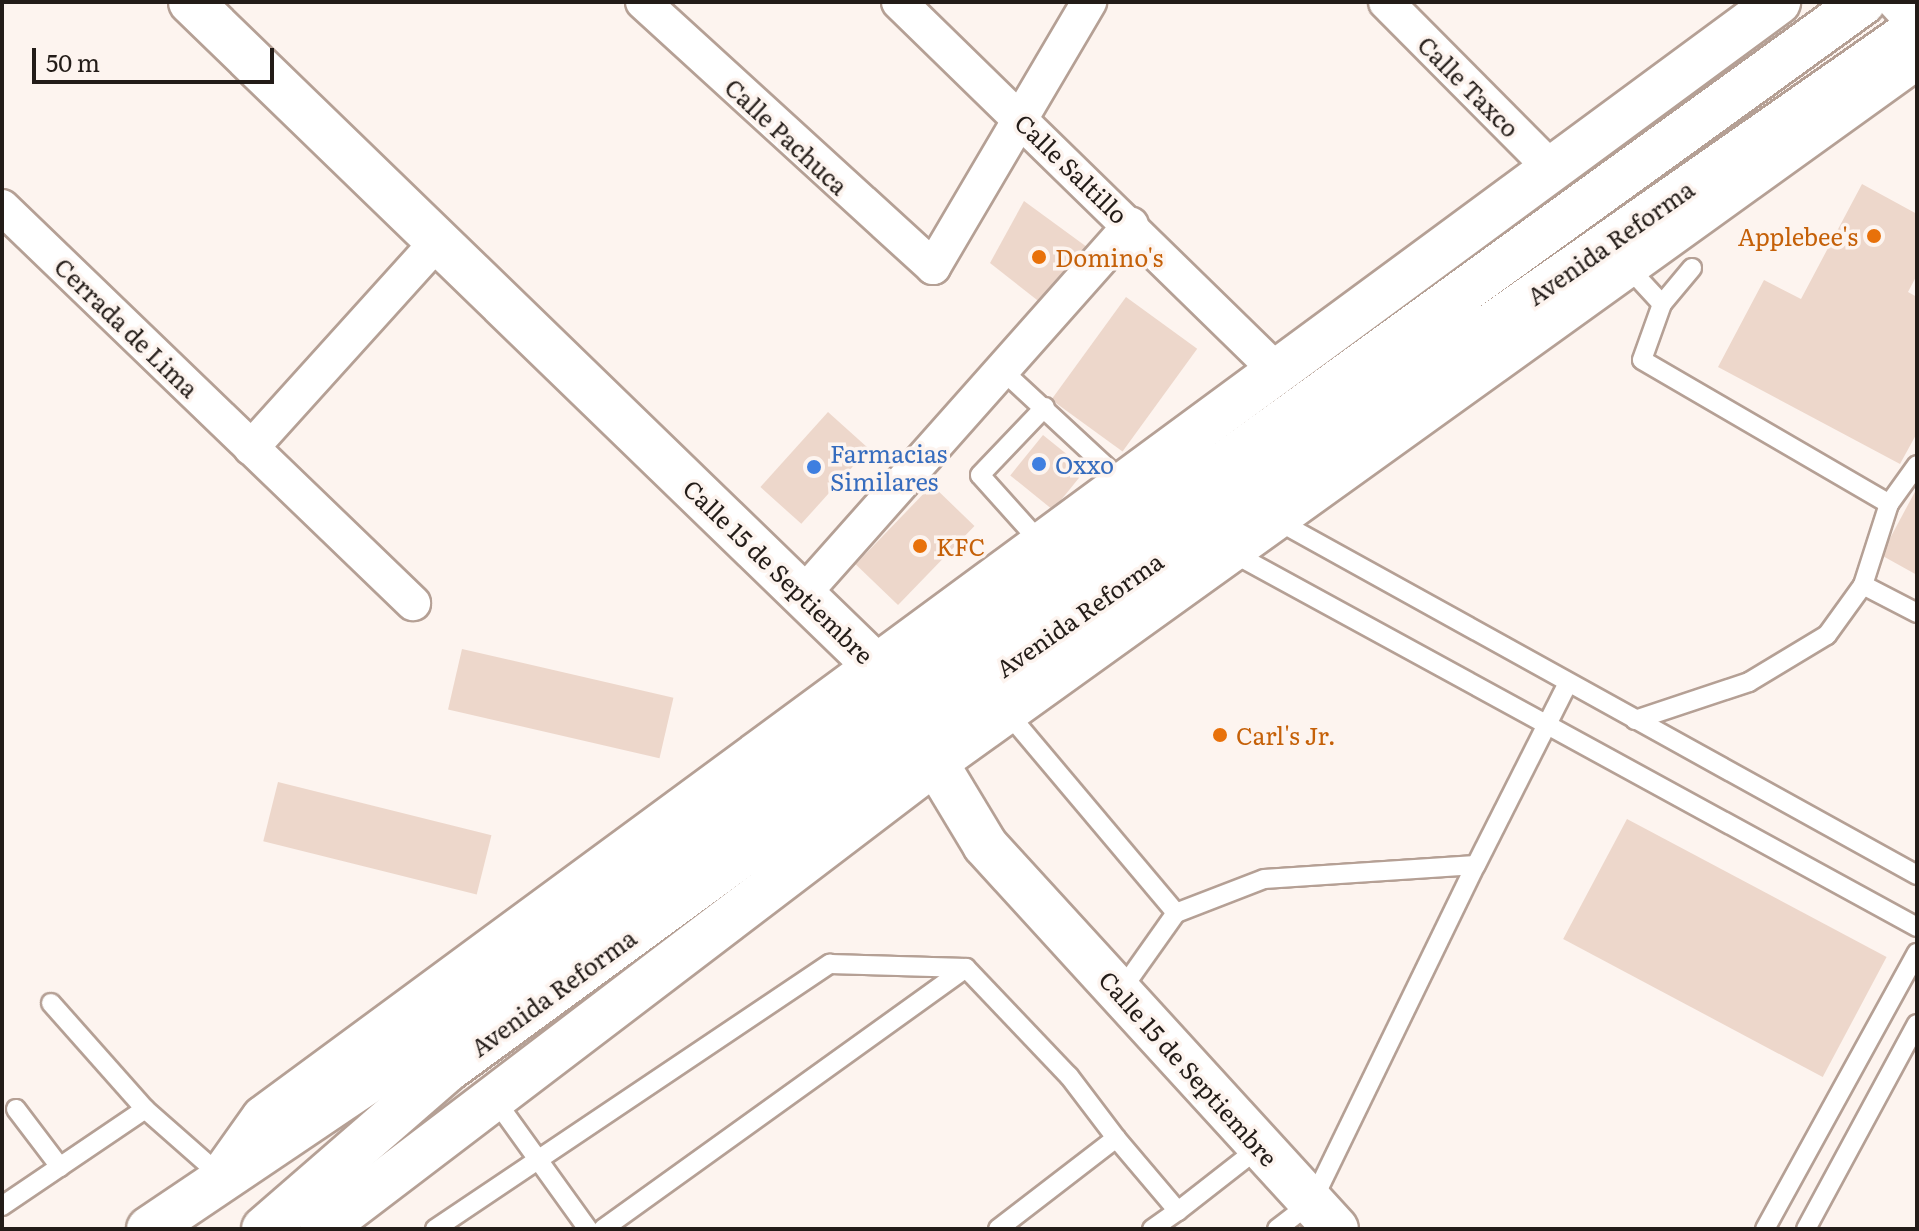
<!DOCTYPE html>
<style>
body{margin:0}
#map{position:relative;width:1919px;height:1231px;overflow:hidden;background:#fdf4ef;font-family:Literata,serif}
div>[style]{position:absolute}
.building>*{inset:0;background:#edd7cb;transform-origin:0 0}
.roads{filter:drop-shadow(2px 0 #b5a095) drop-shadow(-2px 0 #b5a095) drop-shadow(0 2px #b5a095) drop-shadow(0 -2px #b5a095)}
.service>*{height:18px;margin:-9px;padding:0 9px;transform-origin:9px;border-radius:9px;background:#fff}
.minor>*{height:34px;margin:-17px;padding:0 17px;transform-origin:17px;border-radius:17px;background:#fff}
.tertiary>*{height:44px;margin:-22px;padding:0 22px;transform-origin:22px;border-radius:22px;background:#fff}
.primary>*{height:44px;margin:-22px;padding:0 22px;transform-origin:22px;border-radius:22px;background:#fff}
.dots>*{width:22px;height:22px;translate:-50% -50%;box-sizing:border-box;border:4px solid #fdf4ef;border-radius:50%}
span{translate:-50% -50%;white-space:nowrap;text-align:center;line-height:1.15;-webkit-text-stroke:7px #fdf4ef;paint-order:stroke}
.street-label{font-size:24px;color:#231c18}
.food-label{font-size:24px;color:#c56008}
.right{translate:-100% -50%;text-align:right}
.left{translate:0 -50%;text-align:left}
.shop-label{font-size:24px;color:#366cbe}
.frame{position:absolute;inset:0;border:4px solid #231c18;pointer-events:none}
.scale{position:absolute;left:32px;top:48px;width:242px;height:36px;box-sizing:border-box;border:4px solid #231c18;border-top:0;padding-left:10px;font-size:24px;line-height:28px;white-space:nowrap;color:#231c18;-webkit-text-stroke:6px #fdf4ef;paint-order:stroke}
</style>
<div id="map">
<div class="building">
<i style="clip-path:polygon(1862px 184px,1917px 214px,1917px 275px,1908px 292px,1917px 297px,1917px 433px,1900px 464px,1718px 367px,1764px 280px,1801px 299px)"></i>
<i style="clip-path:polygon(1024px 201px,1091px 250px,1046px 307px,990px 263px)"></i>
<i style="left:1126px;top:297px;width:88px;height:127px;rotate:36deg"></i>
<i style="left:828px;top:412px;width:55px;height:101px;rotate:42deg"></i>
<i style="left:1043px;top:435px;width:55px;height:52px;rotate:39deg"></i>
<i style="left:932px;top:485px;width:59px;height:110px;rotate:44deg"></i>
<i style="clip-path:polygon(1917px 488px,1917px 575px,1881px 555px)"></i>
<i style="left:462px;top:649px;width:217px;height:62px;rotate:13deg"></i>
<i style="left:278px;top:782px;width:220px;height:61px;rotate:14deg"></i>
<i style="left:1627px;top:819px;width:294px;height:136px;rotate:28deg"></i>
</div>
<div class="roads">
<div class="service">
<i style="left:1626px;top:265px;width:53px;rotate:47.3deg"></i>
<i style="left:1692px;top:268px;width:47px;rotate:129.8deg"></i>
<i style="left:1662px;top:304px;width:59px;rotate:109.7deg"></i>
<i style="left:1642px;top:360px;width:286px;rotate:30.2deg"></i>
<i style="left:1889px;top:504px;width:48px;rotate:-54.3deg"></i>
<i style="left:1002px;top:370px;width:165px;rotate:42.8deg"></i>
<i style="left:1276px;top:520px;width:733px;rotate:28.98deg"></i>
<i style="left:1041px;top:543px;width:91px;rotate:-131.9deg"></i>
<i style="left:980px;top:475px;width:94px;rotate:-46.3deg"></i>
<i style="left:1231px;top:552px;width:782px;rotate:28.66deg"></i>
<i style="left:1863px;top:585px;width:85px;rotate:-72.2deg"></i>
<i style="left:1006px;top:711px;width:264px;rotate:49.9deg"></i>
<i style="left:1176px;top:913px;width:94px;rotate:-21.1deg"></i>
<i style="left:1264px;top:879px;width:212px;rotate:-3.8deg"></i>
<i style="left:1476px;top:865px;width:204px;rotate:-63.2deg"></i>
<i style="left:1635px;top:720px;width:120px;rotate:-18.4deg"></i>
<i style="left:1749px;top:682px;width:91px;rotate:-31.1deg"></i>
<i style="left:1827px;top:635px;width:62px;rotate:-54.2deg"></i>
<i style="left:1863px;top:585px;width:61px;rotate:27.4deg"></i>
<i style="left:966px;top:968px;width:149px;rotate:46.4deg"></i>
<i style="left:1069px;top:1076px;width:78px;rotate:52.8deg"></i>
<i style="left:1120px;top:992px;width:97px;rotate:-54.7deg"></i>
<i style="left:51px;top:1003px;width:142px;rotate:48.4deg"></i>
<i style="left:145px;top:1109px;width:103px;rotate:41.4deg"></i>
<i style="left:493px;top:1097px;width:163px;rotate:54.3deg"></i>
<i style="left:16px;top:1109px;width:73px;rotate:52.8deg"></i>
<i style="left:2px;top:1206px;width:173px;rotate:-34.1deg"></i>
<i style="left:435px;top:1229px;width:476px;rotate:-33.9deg"></i>
<i style="left:830px;top:964px;width:136px;rotate:1.7deg"></i>
<i style="left:966px;top:968px;width:447px;rotate:144.3deg"></i>
<i style="left:998px;top:1229px;width:149px;rotate:-37.6deg"></i>
<i style="left:1116px;top:1138px;width:96px;rotate:49.7deg"></i>
<i style="left:1178px;top:1211px;width:104px;rotate:-38deg"></i>
<i style="left:1152px;top:1229px;width:32px;rotate:-35deg"></i>
<i style="left:1277px;top:1229px;width:44px;rotate:-37.6deg"></i>
<i style="left:1312px;top:1202px;width:375px;rotate:-64.1deg"></i>
<i style="left:1765px;top:1229px;width:315px;rotate:-61.2deg"></i>
<i style="left:1806px;top:1229px;width:233px;rotate:-61.6deg"></i>
</div>
<div class="minor">
<i style="left:643px;top:2px;width:393px;rotate:42.4deg"></i>
<i style="left:933px;top:267px;width:308px;rotate:-59.5deg"></i>
<i style="left:899px;top:2px;width:527px;rotate:44.31deg"></i>
<i style="left:1386px;top:2px;width:235px;rotate:45.2deg"></i>
<i style="left:1895px;top:2px;width:33px;rotate:47deg"></i>
<i style="left:2px;top:207px;width:571px;rotate:43.94deg"></i>
<i style="left:251px;top:448px;width:279px;rotate:-47.9deg"></i>
<i style="left:803px;top:594px;width:494px;rotate:-48.4deg"></i>
</div>
<div class="tertiary">
<i style="left:191px;top:2px;width:958px;rotate:44.11deg"></i>
<i style="left:879px;top:669px;width:205px;rotate:58.9deg"></i>
<i style="left:985px;top:845px;width:520px;rotate:47.57deg"></i>
<i style="left:222px;top:1177px;width:72px;rotate:-54.6deg"></i>
<i style="left:264px;top:1118px;width:1881px;rotate:-36.39deg"></i>
<i style="left:322px;top:1229px;width:769px;rotate:-37.29deg"></i>
<i style="left:934px;top:763px;width:1211px;rotate:-35.72deg"></i>
</div>
<div class="primary">
<i style="left:149px;top:1229px;width:334px;rotate:-34deg"></i>
<i style="left:426px;top:1042px;width:1774px;rotate:-35.89deg"></i>
<i style="left:264px;top:1229px;width:244px;rotate:-41deg"></i>
<i style="left:448px;top:1069px;width:577px;rotate:-36.12deg"></i>
<i style="left:914px;top:729px;width:1224px;rotate:-34.95deg"></i>
</div>
</div>
<div class="dots">
<i style="left:1874px;top:236px;background:#e8710a"></i>
<i style="left:1039px;top:257px;background:#e8710a"></i>
<i style="left:1039px;top:464px;background:#3f7fe0"></i>
<i style="left:814px;top:467px;background:#3f7fe0"></i>
<i style="left:920px;top:546px;background:#e8710a"></i>
<i style="left:1220px;top:735px;background:#e8710a"></i>
</div>
<div class="street-label">
<span style="left:1469px;top:86px;rotate:45deg">Calle Taxco</span>
<span style="left:787px;top:136px;rotate:43deg">Calle Pachuca</span>
<span style="left:1072px;top:168px;rotate:44deg">Calle Saltillo</span>
<span style="left:1610px;top:242px;rotate:-35deg">Avenida Reforma</span>
<span style="left:127px;top:327px;rotate:44deg">Cerrada de Lima</span>
<span style="left:779px;top:571px;rotate:44deg">Calle 15 de Septiembre</span>
<span style="left:1079px;top:614px;rotate:-35deg">Avenida Reforma</span>
<span style="left:553px;top:992px;rotate:-36deg">Avenida Reforma</span>
<span style="left:1189px;top:1068px;rotate:48deg">Calle 15 de Septiembre</span>
</div>
<div class="food-label">
<span class="right" style="left:1858px;top:236px">Applebee's</span>
<span class="left" style="left:1055px;top:257px">Domino's</span>
<span class="left" style="left:936px;top:546px">KFC</span>
<span class="left" style="left:1236px;top:735px">Carl's Jr.</span>
</div>
<div class="shop-label">
<span class="left" style="left:830px;top:467px">Farmacias<br>Similares</span>
<span class="left" style="left:1055px;top:464px">Oxxo</span>
</div>
<div class="frame"></div>
<div class="scale">50 m</div>
</div>
